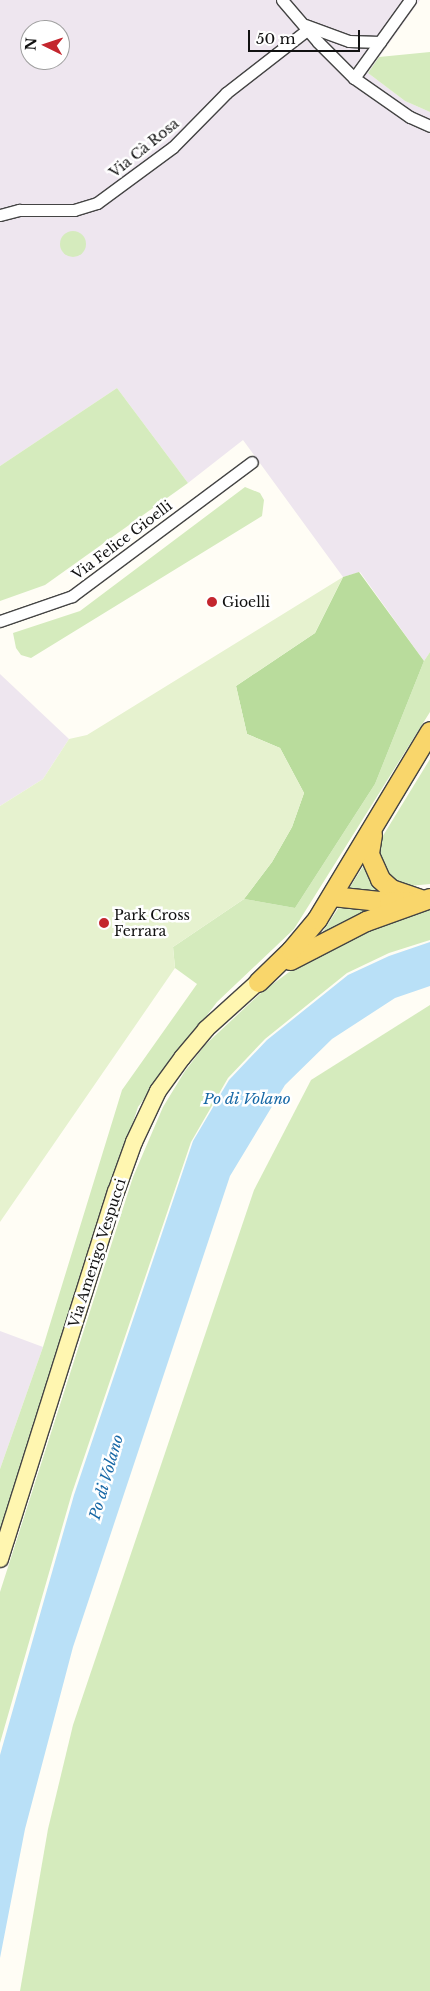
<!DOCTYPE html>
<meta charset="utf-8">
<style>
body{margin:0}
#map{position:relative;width:430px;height:1991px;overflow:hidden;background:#fffdf5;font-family:"Libre Baskerville",serif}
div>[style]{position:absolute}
.industrial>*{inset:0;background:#eee6ef}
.green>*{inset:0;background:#d5ebbd}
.round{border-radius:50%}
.forest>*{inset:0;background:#b9dc9c}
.pitch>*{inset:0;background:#e6f2cf}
.water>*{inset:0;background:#b9e0f7}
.roads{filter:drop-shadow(1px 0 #444) drop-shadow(-1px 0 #444) drop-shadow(0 1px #444) drop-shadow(0 -1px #444)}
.minor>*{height:11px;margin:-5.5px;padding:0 5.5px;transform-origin:5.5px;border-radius:5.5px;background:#fff}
.secondary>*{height:16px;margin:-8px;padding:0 8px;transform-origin:8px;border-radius:8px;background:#fff6b0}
.primary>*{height:19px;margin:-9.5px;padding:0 9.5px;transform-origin:9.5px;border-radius:9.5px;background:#f9d66b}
.dots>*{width:14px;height:14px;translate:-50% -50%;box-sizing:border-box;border:2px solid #fff;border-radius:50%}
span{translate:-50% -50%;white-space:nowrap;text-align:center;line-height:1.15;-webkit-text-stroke:5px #fff;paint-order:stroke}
.street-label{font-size:14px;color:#111}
.poi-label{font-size:14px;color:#111}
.left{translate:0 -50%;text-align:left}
.water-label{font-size:15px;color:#1768a6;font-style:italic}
.north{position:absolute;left:20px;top:20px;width:50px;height:50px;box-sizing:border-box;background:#fff;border:1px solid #a0a0a0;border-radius:50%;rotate:274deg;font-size:14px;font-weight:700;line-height:20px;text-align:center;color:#111}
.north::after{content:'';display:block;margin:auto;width:18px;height:22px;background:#c4262e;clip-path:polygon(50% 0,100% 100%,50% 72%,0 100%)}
.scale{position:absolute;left:248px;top:30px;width:112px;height:22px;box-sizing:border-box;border:2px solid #111;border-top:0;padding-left:6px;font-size:15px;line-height:18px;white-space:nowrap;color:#111;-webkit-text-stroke:4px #fff;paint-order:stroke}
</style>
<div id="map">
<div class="industrial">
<i style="clip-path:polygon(evenodd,0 0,420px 0,368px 73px,405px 101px,430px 112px,430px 652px,424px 661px,360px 572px,343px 577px,243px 440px,188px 483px,117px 388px,0 466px,0 0,30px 30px,60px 30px,60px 60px,30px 60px,30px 30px)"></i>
<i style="clip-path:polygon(0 674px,69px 739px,43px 779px,0 806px)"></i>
<i style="clip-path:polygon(0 1331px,43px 1347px,0 1469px)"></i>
</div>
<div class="green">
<i style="clip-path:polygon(430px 52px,430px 112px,405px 101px,368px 73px,379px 57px)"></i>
<i class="round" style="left:60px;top:231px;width:26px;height:26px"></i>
<i style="clip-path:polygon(117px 388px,188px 483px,45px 585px,0 601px,0 466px)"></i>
<i style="clip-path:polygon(245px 487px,260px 493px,264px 500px,262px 516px,31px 658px,21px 655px,16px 648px,13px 633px,80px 611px)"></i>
<i style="clip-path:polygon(430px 652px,430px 712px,294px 929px,217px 1002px,138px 1107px,0 1533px,0 1469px,43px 1347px,122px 1090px,197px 984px,175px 968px,173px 947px,244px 899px,295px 908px,375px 784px,424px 661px)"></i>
<i style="clip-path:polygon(430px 759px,430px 884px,410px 886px,395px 882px,382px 872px,378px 848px,381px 839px)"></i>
<i style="clip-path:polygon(366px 862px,396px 897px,348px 890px)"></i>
<i style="clip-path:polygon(341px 904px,387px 907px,320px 936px)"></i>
<i style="clip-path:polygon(430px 904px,430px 940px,389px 953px,347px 973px,265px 1039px,228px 1078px,191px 1142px,72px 1493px,0 1743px,0 1592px,133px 1177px,163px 1107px,185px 1071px,205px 1045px,262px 992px,304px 961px,330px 946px,415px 908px)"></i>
<i style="clip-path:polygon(430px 1005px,430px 1991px,20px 1991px,48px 1829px,73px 1725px,254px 1190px,311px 1080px)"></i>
</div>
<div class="forest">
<i style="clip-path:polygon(359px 572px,424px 661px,375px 784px,295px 908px,244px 899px,272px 862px,292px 827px,304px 793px,280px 748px,247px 734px,236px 686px,315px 633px,343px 577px)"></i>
</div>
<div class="pitch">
<i style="clip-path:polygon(343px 577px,315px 633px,236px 686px,247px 734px,280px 748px,304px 793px,292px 827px,272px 862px,244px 899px,173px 947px,175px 968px,0 1222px,0 806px,43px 779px,69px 739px,87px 735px)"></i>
</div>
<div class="water">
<i style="clip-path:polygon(430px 942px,430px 986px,395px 998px,332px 1039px,285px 1085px,230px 1176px,73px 1647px,25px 1829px,0 1958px,0 1755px,74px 1495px,193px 1141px,229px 1080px,267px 1040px,348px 975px,389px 956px)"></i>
</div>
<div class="roads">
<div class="minor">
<i style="left:282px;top:0;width:55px;rotate:49.4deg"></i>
<i style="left:318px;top:42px;width:51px;rotate:45deg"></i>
<i style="left:354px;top:78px;width:68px;rotate:34.9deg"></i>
<i style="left:410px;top:117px;width:22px;rotate:24deg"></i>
<i style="left:305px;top:25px;width:47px;rotate:20deg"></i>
<i style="left:349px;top:41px;width:31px;rotate:2deg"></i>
<i style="left:354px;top:78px;width:96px;rotate:-54.3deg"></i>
<i style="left:0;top:215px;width:20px;rotate:-15deg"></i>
<i style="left:19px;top:210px;width:55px"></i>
<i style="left:74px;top:210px;width:24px;rotate:-17deg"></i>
<i style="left:97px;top:203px;width:94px;rotate:-36.4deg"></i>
<i style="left:173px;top:147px;width:76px;rotate:-45.5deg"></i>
<i style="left:226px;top:93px;width:103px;rotate:-37.9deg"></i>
<i style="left:0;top:621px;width:76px;rotate:-19.1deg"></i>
<i style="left:72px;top:596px;width:224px;rotate:-36.7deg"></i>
</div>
<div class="secondary">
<i style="left:0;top:1559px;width:385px;rotate:-72.5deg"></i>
<i style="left:116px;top:1192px;width:53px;rotate:-70.2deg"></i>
<i style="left:134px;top:1142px;width:56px;rotate:-64.8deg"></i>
<i style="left:158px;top:1091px;width:41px;rotate:-54deg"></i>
<i style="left:182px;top:1058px;width:38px;rotate:-50deg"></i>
<i style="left:206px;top:1029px;width:70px;rotate:-42.1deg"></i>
</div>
<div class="primary">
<i style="left:372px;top:834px;width:20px;rotate:99deg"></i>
<i style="left:369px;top:854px;width:27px;rotate:66deg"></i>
<i style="left:380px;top:879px;width:15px;rotate:42deg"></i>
<i style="left:391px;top:889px;width:34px;rotate:19deg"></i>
<i style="left:332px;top:896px;width:57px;rotate:6deg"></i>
<i style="left:389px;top:902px;width:18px;rotate:-3deg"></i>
<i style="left:290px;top:960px;width:85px;rotate:-27.2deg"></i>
<i style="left:366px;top:921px;width:68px;rotate:-19.8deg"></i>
<i style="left:258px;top:982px;width:46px;rotate:-44.1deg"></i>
<i style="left:291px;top:950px;width:40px;rotate:-50deg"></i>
<i style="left:317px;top:919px;width:219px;rotate:-59deg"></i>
</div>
</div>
<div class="dots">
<i style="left:212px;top:602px;background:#c4262e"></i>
<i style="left:104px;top:923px;background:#c4262e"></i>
</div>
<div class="street-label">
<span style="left:144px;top:148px;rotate:-39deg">Via Cà Rosa</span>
<span style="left:122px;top:540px;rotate:-37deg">Via Felice Gioelli</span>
<span style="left:97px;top:1253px;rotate:-72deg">Via Amerigo Vespucci</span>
</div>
<div class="poi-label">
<span class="left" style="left:222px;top:602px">Gioelli</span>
<span class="left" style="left:114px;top:923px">Park Cross<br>Ferrara</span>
</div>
<div class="water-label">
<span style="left:247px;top:1099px">Po di Volano</span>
<span style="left:106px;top:1477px;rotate:-74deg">Po di Volano</span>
</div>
<div class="north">N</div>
<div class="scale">50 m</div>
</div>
